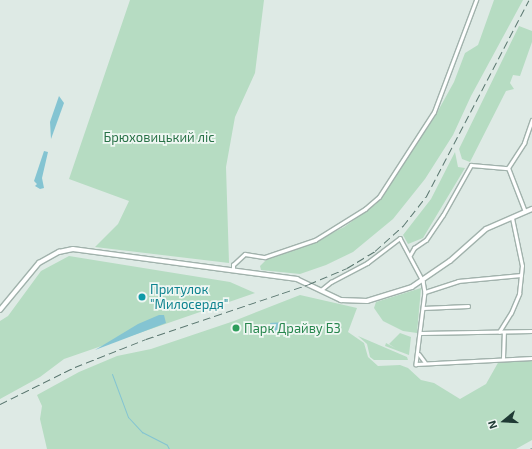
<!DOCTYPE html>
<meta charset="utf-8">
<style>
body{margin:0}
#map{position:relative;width:532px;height:449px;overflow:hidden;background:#deeae5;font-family:"Exo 2",sans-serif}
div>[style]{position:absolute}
.green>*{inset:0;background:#b6dcc2}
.water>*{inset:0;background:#84c4d2}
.stream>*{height:1px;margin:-0.5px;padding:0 0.5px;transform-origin:0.5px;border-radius:0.5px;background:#84c4d2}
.roads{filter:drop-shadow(1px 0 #a1b2ac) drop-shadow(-1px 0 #a1b2ac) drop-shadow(0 1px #a1b2ac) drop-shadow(0 -1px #a1b2ac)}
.minor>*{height:2.5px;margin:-1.25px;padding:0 1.25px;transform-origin:1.25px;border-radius:1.25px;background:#fff}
.secondary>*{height:3.5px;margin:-1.75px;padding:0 1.75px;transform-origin:1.75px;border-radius:1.75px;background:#fff}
.rail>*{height:1px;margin-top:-0.5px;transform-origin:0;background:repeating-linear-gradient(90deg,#59766f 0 8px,transparent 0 12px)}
.dots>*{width:11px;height:11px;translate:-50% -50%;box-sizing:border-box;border:2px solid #eff7f3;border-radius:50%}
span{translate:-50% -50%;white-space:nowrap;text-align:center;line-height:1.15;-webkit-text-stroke:3.5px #eff7f3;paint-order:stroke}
.park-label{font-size:13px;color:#297247}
.culture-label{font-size:13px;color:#0d838f}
.left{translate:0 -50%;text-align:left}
.leisure-label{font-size:13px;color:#27864d}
.north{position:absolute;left:484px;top:401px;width:40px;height:40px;-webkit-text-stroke:3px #eff7f3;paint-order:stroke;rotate:252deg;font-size:11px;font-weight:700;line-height:16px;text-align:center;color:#1f3a34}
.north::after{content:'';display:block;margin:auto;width:14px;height:18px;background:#1f3a34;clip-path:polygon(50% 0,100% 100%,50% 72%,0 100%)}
</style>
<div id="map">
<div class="green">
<i style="clip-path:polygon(130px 0,264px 0,255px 73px,235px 117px,226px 167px,229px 263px,95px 247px,118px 224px,129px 201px,69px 179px)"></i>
<i style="clip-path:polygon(494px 0,523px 0,471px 96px,453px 135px,425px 179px,393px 219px,353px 252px,326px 265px,300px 274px,261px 270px,260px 266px,267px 259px,312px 243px,344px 227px,376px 204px,434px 118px,454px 82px,465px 53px,478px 45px)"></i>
<i style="clip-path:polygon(519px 26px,532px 31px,532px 42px,520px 76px,513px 75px,510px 83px,514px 89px,506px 91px,470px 162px,462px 159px,459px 149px)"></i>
<i style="clip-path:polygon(455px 152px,458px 167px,465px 168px,423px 238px,408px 244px,403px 235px,431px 199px)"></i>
<i style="clip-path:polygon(69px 256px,230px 282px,255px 293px,64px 359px,40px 377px,0 399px,0 321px,8px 316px,41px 271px)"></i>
<i style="clip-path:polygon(421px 288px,417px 333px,403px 331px,383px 321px,374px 308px,376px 302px)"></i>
<i style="clip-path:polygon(300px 295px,357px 308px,348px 332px,364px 343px,368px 357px,378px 366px,400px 365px,408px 368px,421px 380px,434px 383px,460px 399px,486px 384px,499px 361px,532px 359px,532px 440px,516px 449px,47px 449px,40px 419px,42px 406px,37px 395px,79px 372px,117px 356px,151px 349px,234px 321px)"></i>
<i style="clip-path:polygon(400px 333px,411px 337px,409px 355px,385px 346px,386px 343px,395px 348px,389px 344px)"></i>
<i style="clip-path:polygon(358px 336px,407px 357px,408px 360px,374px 360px,370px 357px,367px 344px)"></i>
</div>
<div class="water">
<i style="clip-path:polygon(59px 96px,64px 103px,51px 139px,50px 122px)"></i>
<i style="clip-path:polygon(44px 151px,48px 152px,42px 178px,44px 188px,40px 189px,35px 186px,37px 184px,34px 181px)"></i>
<i style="clip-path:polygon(159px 315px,164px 315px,166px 323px,95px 350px,138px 324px)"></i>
<i style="clip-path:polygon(285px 322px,293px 328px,292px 331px,273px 334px,270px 323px)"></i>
</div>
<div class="stream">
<i style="left:112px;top:374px;width:46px;rotate:69.6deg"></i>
<i style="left:128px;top:417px;width:21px;rotate:47deg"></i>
<i style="left:142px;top:432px;width:28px;rotate:27deg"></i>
<i style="left:167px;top:445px;width:4px;rotate:63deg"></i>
</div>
<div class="roads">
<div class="minor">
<i style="left:525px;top:212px;width:47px;rotate:-111.1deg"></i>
<i style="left:508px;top:168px;width:30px;rotate:-57deg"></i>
<i style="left:524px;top:143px;width:24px;rotate:-71deg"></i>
<i style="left:410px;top:255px;width:8px;rotate:-60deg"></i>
<i style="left:414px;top:248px;width:14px;rotate:-34deg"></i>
<i style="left:426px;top:240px;width:30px;rotate:-56deg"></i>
<i style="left:443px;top:215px;width:57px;rotate:-60.8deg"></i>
<i style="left:471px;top:165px;width:37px;rotate:5deg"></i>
<i style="left:233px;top:270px;width:5px;rotate:-90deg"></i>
<i style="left:233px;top:265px;width:16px;rotate:-43deg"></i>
<i style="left:245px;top:254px;width:20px;rotate:9deg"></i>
<i style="left:265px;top:257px;width:53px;rotate:-18.8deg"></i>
<i style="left:315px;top:240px;width:59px;rotate:-31.8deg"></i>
<i style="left:365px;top:209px;width:18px;rotate:-41deg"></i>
<i style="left:379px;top:197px;width:101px;rotate:-57.1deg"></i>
<i style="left:434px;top:112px;width:120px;rotate:-69.4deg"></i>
<i style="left:321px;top:290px;width:13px;rotate:-39deg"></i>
<i style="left:331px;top:282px;width:41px;rotate:-27.8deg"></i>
<i style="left:367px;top:263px;width:41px;rotate:-37.1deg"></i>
<i style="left:400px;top:238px;width:49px;rotate:61.9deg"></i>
<i style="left:423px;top:281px;width:11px;rotate:80deg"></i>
<i style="left:425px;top:292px;width:73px;rotate:97.1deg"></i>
<i style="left:416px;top:364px;width:116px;rotate:-3deg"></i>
<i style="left:425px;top:292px;width:35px;rotate:-18deg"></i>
<i style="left:458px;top:281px;width:63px;rotate:-5.4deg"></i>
<i style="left:423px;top:308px;width:45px;rotate:-2.5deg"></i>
<i style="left:499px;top:332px;width:22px;rotate:-58deg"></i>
<i style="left:511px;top:313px;width:21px;rotate:-67deg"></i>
<i style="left:519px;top:294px;width:19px;rotate:-84deg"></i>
<i style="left:521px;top:275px;width:9px;rotate:-84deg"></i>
<i style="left:522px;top:266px;width:49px;rotate:-101.8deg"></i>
<i style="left:421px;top:333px;width:111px;rotate:-1deg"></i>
<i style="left:419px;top:354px;width:10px;rotate:53deg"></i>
<i style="left:503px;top:358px;width:25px;rotate:-88deg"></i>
</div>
<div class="secondary">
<i style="left:0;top:310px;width:61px;rotate:-50.3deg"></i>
<i style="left:39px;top:263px;width:23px;rotate:-29deg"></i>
<i style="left:59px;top:252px;width:14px;rotate:-12deg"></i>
<i style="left:73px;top:249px;width:226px;rotate:7.6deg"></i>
<i style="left:297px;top:279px;width:49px;rotate:25.5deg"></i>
<i style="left:341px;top:300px;width:26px;rotate:2deg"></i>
<i style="left:367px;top:301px;width:47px;rotate:-17.3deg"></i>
<i style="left:412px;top:287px;width:46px;rotate:-34.4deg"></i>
<i style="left:450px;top:261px;width:48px;rotate:-41.6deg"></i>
<i style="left:486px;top:229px;width:50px;rotate:-23.5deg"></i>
</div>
</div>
<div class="rail">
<i style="left:0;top:404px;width:84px;rotate:-26.3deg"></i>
<i style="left:75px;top:367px;width:76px;rotate:-21.5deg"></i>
<i style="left:146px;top:339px;width:172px;rotate:-18.6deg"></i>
<i style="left:309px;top:284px;width:41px;rotate:-22.8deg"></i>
<i style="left:347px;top:268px;width:33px;rotate:-31deg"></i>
<i style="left:375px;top:251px;width:38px;rotate:-42deg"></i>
<i style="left:403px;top:226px;width:37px;rotate:-52deg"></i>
<i style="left:426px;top:197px;width:222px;rotate:-62.4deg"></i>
<i style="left:530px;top:449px;width:2px;rotate:-27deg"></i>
</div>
<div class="dots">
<i style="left:142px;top:297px;background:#0f9aa8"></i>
<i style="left:236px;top:328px;background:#2e9e5b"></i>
</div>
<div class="park-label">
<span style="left:159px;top:137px">Брюховицький ліс</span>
</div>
<div class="culture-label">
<span class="left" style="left:150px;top:297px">Притулок<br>"Милосердя"</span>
</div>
<div class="leisure-label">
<span class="left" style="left:244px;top:328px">Парк Драйву Б3</span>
</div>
<div class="north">N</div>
</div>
